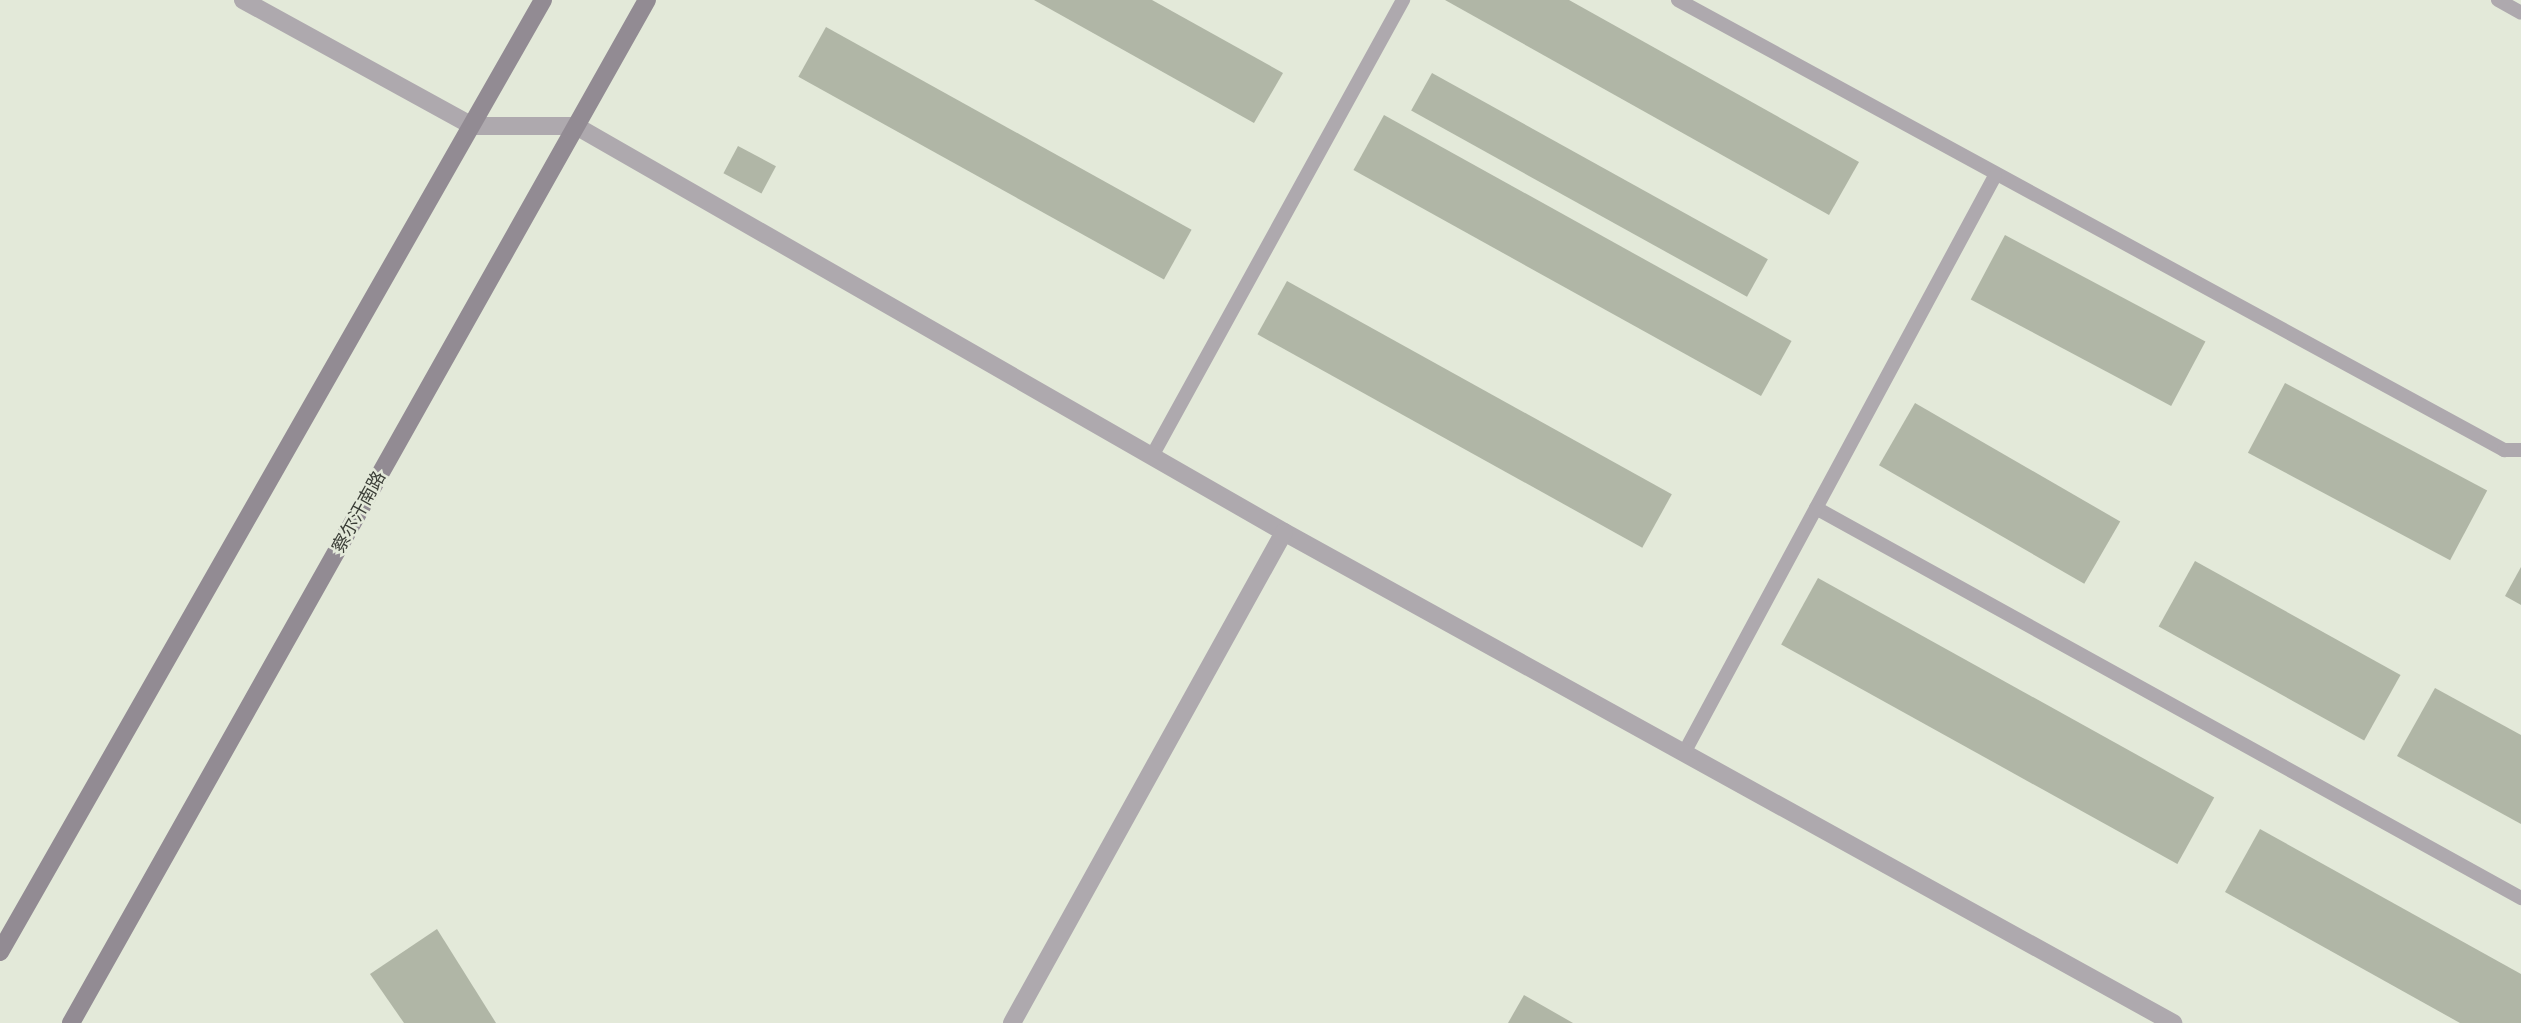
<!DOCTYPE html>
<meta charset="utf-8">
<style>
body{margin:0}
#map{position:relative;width:2521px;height:1023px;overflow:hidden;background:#e3e9d9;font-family:Inter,"Noto Sans SC",sans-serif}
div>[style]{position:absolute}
.building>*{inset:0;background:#b0b6a6;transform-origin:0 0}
.service>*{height:14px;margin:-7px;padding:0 7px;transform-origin:7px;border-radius:7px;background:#aea9ae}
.minor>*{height:18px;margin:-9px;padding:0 9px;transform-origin:9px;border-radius:9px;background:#aea9ae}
.secondary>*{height:18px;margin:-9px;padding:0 9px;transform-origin:9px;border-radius:9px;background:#928b93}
span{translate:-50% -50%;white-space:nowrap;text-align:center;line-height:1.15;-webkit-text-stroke:5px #e3e9d9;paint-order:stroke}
.street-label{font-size:18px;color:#3b3e37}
</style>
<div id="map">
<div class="building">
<i style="clip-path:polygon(1034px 0,1152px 0,1283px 73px,1254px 123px)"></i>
<i style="clip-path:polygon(1445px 0,1569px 0,1859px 162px,1829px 215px)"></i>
<i style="left:826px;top:27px;width:418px;height:57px;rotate:29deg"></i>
<i style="left:1432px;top:73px;width:384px;height:43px;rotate:29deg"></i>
<i style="left:1384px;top:115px;width:466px;height:63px;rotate:29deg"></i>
<i style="left:738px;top:146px;width:43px;height:31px;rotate:28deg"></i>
<i style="left:2005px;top:235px;width:227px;height:73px;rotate:28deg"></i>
<i style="left:1287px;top:281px;width:440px;height:61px;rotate:29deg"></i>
<i style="left:2285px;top:383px;width:229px;height:79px;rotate:28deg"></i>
<i style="left:1915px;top:403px;width:237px;height:72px;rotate:30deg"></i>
<i style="left:2195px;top:561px;width:235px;height:75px;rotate:29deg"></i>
<i style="clip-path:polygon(2521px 567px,2521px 605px,2505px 596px)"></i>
<i style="left:1818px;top:578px;width:453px;height:76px;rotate:29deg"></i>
<i style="clip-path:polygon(2435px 688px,2521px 735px,2521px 824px,2397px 756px)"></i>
<i style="clip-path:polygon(2260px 829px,2521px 974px,2521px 1023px,2460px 1023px,2225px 892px)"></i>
<i style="clip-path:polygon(437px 929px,496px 1023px,404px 1023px,370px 974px)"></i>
<i style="clip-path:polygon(1524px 995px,1573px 1023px,1508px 1023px)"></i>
</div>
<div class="service">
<i style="left:1678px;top:0;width:941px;rotate:28.58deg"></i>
<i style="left:2504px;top:450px;width:17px"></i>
<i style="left:2498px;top:0;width:26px;rotate:29deg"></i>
<i style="left:1152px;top:456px;width:521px;rotate:-61.17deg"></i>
<i style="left:1816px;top:508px;width:806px;rotate:28.95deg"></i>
<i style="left:1684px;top:753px;width:655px;rotate:-61.68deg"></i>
</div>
<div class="minor">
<i style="left:243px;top:0;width:261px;rotate:28.8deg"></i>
<i style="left:472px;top:126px;width:104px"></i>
<i style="left:576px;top:126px;width:816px;rotate:29.83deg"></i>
<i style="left:1284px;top:532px;width:1016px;rotate:28.91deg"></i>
<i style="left:1012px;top:1023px;width:561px;rotate:-61.01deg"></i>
</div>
<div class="secondary">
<i style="left:0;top:952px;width:1096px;rotate:-60.3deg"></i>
<i style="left:71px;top:1023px;width:1174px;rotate:-60.62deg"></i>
</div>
<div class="street-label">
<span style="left:359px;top:512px;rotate:-61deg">察尔汗南路</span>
</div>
</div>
